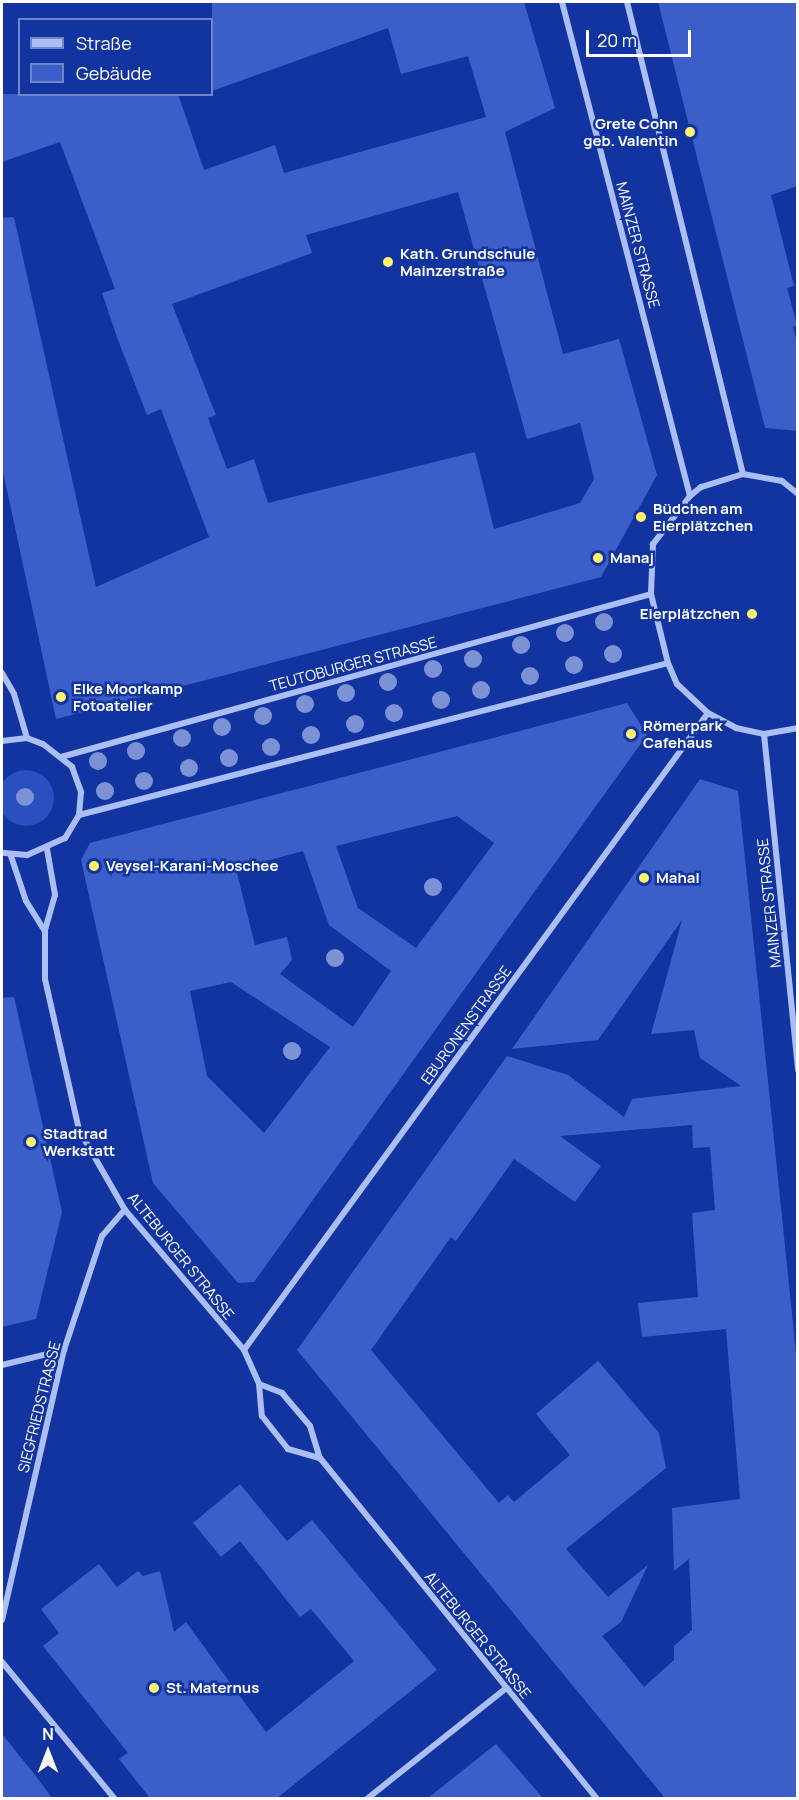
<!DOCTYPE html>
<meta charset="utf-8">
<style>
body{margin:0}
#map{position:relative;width:799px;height:1800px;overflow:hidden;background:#1234a1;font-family:Manrope,sans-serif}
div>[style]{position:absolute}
.green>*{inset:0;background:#294fc0}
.round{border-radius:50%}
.building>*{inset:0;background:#3b5ec8}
.street>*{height:6px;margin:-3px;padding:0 3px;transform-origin:3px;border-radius:3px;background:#abbef5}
.trees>*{width:18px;height:18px;margin:-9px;border-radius:50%;background:#7d92d4}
.dots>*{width:16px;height:16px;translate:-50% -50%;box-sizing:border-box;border:3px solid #1234a1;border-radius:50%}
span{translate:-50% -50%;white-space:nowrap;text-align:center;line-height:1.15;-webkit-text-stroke:5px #1234a1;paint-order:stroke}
.poi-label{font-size:15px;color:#fff;font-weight:700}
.right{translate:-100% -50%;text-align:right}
.left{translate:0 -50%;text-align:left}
.street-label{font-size:15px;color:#fff}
.frame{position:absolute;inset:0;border:3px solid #fff;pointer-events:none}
.legend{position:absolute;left:18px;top:18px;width:195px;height:78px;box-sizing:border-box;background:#1234a1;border:2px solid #7185c7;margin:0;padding:8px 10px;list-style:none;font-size:18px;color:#fff}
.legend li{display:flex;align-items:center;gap:12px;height:30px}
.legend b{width:30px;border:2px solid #7185c7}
.north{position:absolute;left:18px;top:1722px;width:60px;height:60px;-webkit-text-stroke:4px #1234a1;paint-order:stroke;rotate:0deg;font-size:16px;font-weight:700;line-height:24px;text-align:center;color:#fff}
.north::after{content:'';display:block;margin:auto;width:21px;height:27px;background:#fff;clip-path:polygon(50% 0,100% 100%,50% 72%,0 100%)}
.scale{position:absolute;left:586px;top:30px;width:105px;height:27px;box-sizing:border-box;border:3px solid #fff;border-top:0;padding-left:8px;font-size:18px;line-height:21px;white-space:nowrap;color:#fff;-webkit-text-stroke:4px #1234a1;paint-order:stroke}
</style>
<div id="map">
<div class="green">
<i class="round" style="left:-2px;top:770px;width:56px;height:56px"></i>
</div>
<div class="building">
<i style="clip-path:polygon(evenodd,212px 2px,524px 2px,555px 108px,505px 132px,563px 354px,619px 339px,657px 475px,601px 577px,56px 719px,2px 467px,2px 218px,14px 217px,96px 587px,209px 537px,161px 409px,147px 415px,118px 340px,102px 293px,115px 289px,60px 142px,2px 162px,2px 94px,178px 94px,204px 170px,275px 145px,284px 173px,486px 117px,468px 56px,401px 74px,388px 28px,212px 91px,212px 2px,458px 192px,527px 439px,580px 423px,594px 479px,580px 503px,494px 529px,475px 452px,268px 503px,254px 459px,227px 469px,208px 418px,216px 415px,172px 304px,312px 253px,306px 235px,458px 192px)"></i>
<i style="clip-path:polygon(658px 2px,798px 2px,798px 186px,771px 195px,794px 286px,787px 288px,797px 325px,793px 327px,798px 347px,798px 431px,765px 428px)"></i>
<i style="clip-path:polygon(evenodd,627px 703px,647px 735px,254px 1282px,238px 1283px,153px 1183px,81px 860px,90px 843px,627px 703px,457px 816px,494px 843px,416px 948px,358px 908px,336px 846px,457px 816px,627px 703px,303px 851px,329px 925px,391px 971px,353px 1027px,280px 974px,292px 960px,287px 937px,255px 945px,236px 869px,303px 851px,627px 703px,231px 982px,330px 1047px,264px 1133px,207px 1076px,190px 991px,231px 982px)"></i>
<i style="clip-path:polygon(evenodd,700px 779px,738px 791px,798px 1372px,798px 1798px,665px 1798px,297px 1350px,507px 1056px,568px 1075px,624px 1117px,632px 1099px,741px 1086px,700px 1058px,694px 1030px,651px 1034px,682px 920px,598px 1040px,512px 1049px,700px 779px,692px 1125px,693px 1148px,710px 1147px,715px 1210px,692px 1213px,698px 1297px,638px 1303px,642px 1337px,726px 1329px,740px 1499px,672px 1508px,674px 1571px,689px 1559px,692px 1630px,674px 1646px,674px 1660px,644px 1687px,602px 1636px,621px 1622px,648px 1565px,608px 1597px,566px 1549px,666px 1468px,659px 1433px,598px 1361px,536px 1414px,570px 1455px,514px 1502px,508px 1495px,499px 1503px,371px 1350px,451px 1237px,456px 1241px,514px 1159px,575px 1202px,601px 1166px,560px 1136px,692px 1125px)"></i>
<i style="clip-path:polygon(14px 997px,62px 1212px,36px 1319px,2px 1327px,2px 998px)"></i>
<i style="clip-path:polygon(240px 1484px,287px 1541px,312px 1520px,437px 1670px,277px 1798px,150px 1798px,119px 1759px,128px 1753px,43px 1646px,59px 1633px,41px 1609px,99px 1564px,117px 1587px,138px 1571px,143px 1576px,160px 1571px,174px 1632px,186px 1622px,266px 1732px,354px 1661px,311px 1609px,300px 1617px,240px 1541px,221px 1557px,193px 1523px)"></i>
<i style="clip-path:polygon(2px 1734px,35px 1775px,52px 1798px,2px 1798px)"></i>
<i style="clip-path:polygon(496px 1744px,543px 1798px,428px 1798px)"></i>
</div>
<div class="street">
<i style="left:562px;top:2px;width:510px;rotate:75.47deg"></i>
<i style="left:627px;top:2px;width:486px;rotate:76.2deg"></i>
<i style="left:798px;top:494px;width:21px;rotate:-141deg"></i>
<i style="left:782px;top:481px;width:40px;rotate:-170deg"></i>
<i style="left:743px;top:474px;width:44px;rotate:162.8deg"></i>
<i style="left:701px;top:487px;width:14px;rotate:141deg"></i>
<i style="left:690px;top:496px;width:61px;rotate:127.6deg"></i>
<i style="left:653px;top:544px;width:50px;rotate:92.3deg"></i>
<i style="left:651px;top:594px;width:71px;rotate:76.2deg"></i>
<i style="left:668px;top:663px;width:23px;rotate:67deg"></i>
<i style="left:677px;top:684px;width:42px;rotate:43.1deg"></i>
<i style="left:708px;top:713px;width:32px;rotate:28deg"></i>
<i style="left:736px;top:728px;width:29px;rotate:12deg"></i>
<i style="left:764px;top:734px;width:35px;rotate:-10deg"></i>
<i style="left:2px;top:673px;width:24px;rotate:60deg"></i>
<i style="left:14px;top:694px;width:46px;rotate:73.5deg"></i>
<i style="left:764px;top:734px;width:338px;rotate:84.2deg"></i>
<i style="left:2px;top:741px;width:25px;rotate:-7deg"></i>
<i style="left:27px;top:738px;width:17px;rotate:21deg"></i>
<i style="left:43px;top:744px;width:37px;rotate:38deg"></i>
<i style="left:72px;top:767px;width:27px;rotate:70deg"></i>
<i style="left:81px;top:792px;width:23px;rotate:95deg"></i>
<i style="left:79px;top:815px;width:27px;rotate:121deg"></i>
<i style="left:65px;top:838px;width:42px;rotate:155.9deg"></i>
<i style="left:27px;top:855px;width:25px;rotate:-175deg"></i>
<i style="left:61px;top:757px;width:612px;rotate:-15.44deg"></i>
<i style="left:79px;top:815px;width:608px;rotate:-14.47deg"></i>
<i style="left:47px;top:849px;width:47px;rotate:80.1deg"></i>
<i style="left:55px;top:895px;width:37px;rotate:106deg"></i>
<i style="left:45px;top:931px;width:48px;rotate:90deg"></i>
<i style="left:45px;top:979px;width:155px;rotate:77.3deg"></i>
<i style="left:79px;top:1130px;width:92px;rotate:60.1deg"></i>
<i style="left:125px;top:1210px;width:184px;rotate:49.6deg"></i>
<i style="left:244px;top:1350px;width:37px;rotate:66deg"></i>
<i style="left:259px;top:1384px;width:32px;rotate:85deg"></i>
<i style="left:262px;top:1416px;width:42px;rotate:51.8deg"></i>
<i style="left:288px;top:1449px;width:33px;rotate:16deg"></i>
<i style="left:11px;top:856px;width:47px;rotate:71.6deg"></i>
<i style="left:26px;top:901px;width:36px;rotate:58deg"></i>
<i style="left:244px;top:1350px;width:788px;rotate:-53.93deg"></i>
<i style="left:2px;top:1365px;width:64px;rotate:-13.6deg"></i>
<i style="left:259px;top:1384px;width:25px;rotate:21deg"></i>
<i style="left:282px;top:1393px;width:43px;rotate:49.7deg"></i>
<i style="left:310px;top:1426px;width:34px;rotate:73deg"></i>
<i style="left:320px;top:1458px;width:438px;rotate:50.9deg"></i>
<i style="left:2px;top:1620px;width:277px;rotate:-77.1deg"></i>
<i style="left:64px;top:1350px;width:120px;rotate:-71.6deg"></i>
<i style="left:102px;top:1236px;width:35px;rotate:-49deg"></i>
<i style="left:2px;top:1662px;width:176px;rotate:50.5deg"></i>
<i style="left:368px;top:1798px;width:175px;rotate:-38.5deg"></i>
</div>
<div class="trees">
<i style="left:604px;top:622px"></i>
<i style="left:565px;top:633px"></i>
<i style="left:521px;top:645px"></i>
<i style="left:613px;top:654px"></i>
<i style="left:473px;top:659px"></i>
<i style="left:574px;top:665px"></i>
<i style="left:433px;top:669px"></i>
<i style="left:530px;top:676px"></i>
<i style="left:388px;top:682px"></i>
<i style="left:481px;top:690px"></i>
<i style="left:346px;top:693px"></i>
<i style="left:441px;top:700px"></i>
<i style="left:305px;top:704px"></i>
<i style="left:394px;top:713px"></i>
<i style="left:263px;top:716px"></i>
<i style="left:355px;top:724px"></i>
<i style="left:222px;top:727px"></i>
<i style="left:311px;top:735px"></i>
<i style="left:182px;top:738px"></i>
<i style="left:271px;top:747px"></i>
<i style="left:136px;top:751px"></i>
<i style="left:229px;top:758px"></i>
<i style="left:98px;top:761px"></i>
<i style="left:189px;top:768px"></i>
<i style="left:144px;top:781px"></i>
<i style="left:105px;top:791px"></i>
<i style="left:25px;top:797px"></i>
<i style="left:433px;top:887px"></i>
<i style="left:335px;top:958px"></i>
<i style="left:292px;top:1051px"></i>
</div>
<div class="dots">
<i style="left:690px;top:132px;background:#fff26f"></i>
<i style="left:388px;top:262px;background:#fff26f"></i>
<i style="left:641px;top:517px;background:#fff26f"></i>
<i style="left:598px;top:558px;background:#fff26f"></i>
<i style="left:752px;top:614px;background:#fff26f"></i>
<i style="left:61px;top:697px;background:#fff26f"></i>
<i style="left:631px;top:734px;background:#fff26f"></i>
<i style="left:94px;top:866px;background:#fff26f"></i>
<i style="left:644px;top:878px;background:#fff26f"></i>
<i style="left:31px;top:1142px;background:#fff26f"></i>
<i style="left:154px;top:1688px;background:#fff26f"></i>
</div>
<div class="poi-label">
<span class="right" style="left:678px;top:132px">Grete Cohn<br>geb. Valentin</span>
<span class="left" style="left:400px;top:262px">Kath. Grundschule<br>Mainzerstraße</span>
<span class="left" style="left:653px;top:517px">Büdchen am<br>Eierplätzchen</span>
<span class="left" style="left:610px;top:558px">Manaj</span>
<span class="right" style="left:740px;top:614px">Eierplätzchen</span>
<span class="left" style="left:73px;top:697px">Elke Moorkamp<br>Fotoatelier</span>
<span class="left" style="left:643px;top:734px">Römerpark<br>Cafehaus</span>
<span class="left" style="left:106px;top:866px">Veysel-Karani-Moschee</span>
<span class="left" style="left:656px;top:878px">Mahal</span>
<span class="left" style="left:43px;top:1142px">Stadtrad<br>Werkstatt</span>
<span class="left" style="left:166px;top:1688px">St. Maternus</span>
</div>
<div class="street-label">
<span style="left:638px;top:245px;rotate:75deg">MAINZER STRASSE</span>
<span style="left:353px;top:664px;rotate:-15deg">TEUTOBURGER STRASSE</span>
<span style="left:769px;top:903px;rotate:-96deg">MAINZER STRASSE</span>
<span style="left:466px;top:1025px;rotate:-54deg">EBURONENSTRASSE</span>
<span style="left:181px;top:1256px;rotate:51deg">ALTEBURGER STRASSE</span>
<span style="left:39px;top:1407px;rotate:-76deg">SIEGFRIEDSTRASSE</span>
<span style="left:478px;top:1635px;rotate:51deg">ALTEBURGER STRASSE</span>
</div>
<div class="frame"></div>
<ul class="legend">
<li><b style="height:8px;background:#abbef5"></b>Straße</li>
<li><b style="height:16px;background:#3b5ec8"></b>Gebäude</li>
</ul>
<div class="north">N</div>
<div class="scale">20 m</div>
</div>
